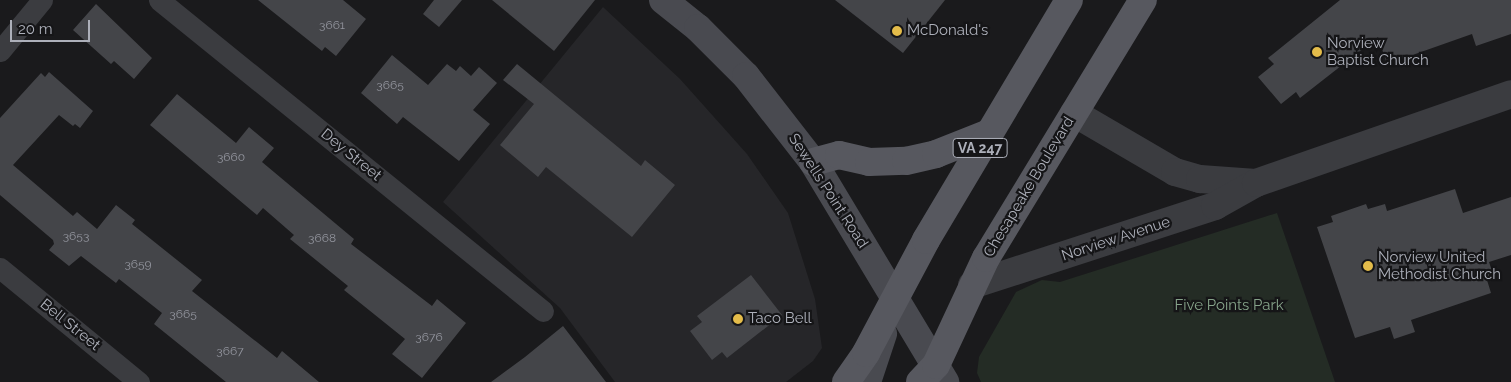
<!DOCTYPE html>
<style>
body{margin:0}
#map{position:relative;width:1511px;height:382px;overflow:hidden;background:#1a1a1c;font-family:Raleway,sans-serif}
div>[style]{position:absolute}
.built>*{inset:0;background:#262629}
.green>*{inset:0;background:#242c25}
.building>*{inset:0;background:#444549}
.minor>*{height:21px;margin:-10.5px;padding:0 10.5px;transform-origin:10.5px;border-radius:10.5px;background:#3b3c40}
.tertiary>*{height:28px;margin:-14px;padding:0 14px;transform-origin:14px;border-radius:14px;background:#3b3c40}
.secondary>*{height:28px;margin:-14px;padding:0 14px;transform-origin:14px;border-radius:14px;background:#494a50}
.primary>*{height:28px;margin:-14px;padding:0 14px;transform-origin:14px;border-radius:14px;background:#57585f}
.dots>*{width:14px;height:14px;translate:-50% -50%;box-sizing:border-box;border:2px solid #151517;border-radius:50%}
span{translate:-50% -50%;white-space:nowrap;text-align:center;line-height:1.15;-webkit-text-stroke:4.5px #151517;paint-order:stroke}
.number-label{font-size:12px;color:#93959e}
.number-label span{-webkit-text-stroke-width:0}
.shield-label span{padding:1px 4px;background:#151517;border:1px solid;border-radius:4px;-webkit-text-stroke-width:0}
.shield-label{font-size:14px;color:#adb0ba;font-weight:700}
.poi-label{font-size:15px;color:#adb0ba}
.left{translate:0 -50%;text-align:left}
.street-label{font-size:15px;color:#adb0ba}
.park-label{font-size:15px;color:#86a38a}
.scale{position:absolute;left:10px;top:20px;width:80px;height:22px;box-sizing:border-box;border:2px solid #adb0ba;border-top:0;padding-left:6px;font-size:15px;line-height:18px;white-space:nowrap;color:#adb0ba;-webkit-text-stroke:4px #151517;paint-order:stroke}
</style>
<div id="map">
<div class="built">
<i style="clip-path:polygon(603px 7px,680px 79px,747px 154px,788px 213px,815px 299px,822px 348px,813px 361px,786px 382px,615px 382px,560px 308px,443px 202px)"></i>
</div>
<div class="green">
<i style="clip-path:polygon(1277px 213px,1335px 382px,981px 382px,977px 373px,979px 357px,1016px 292px,1042px 280px,1060px 282px)"></i>
</div>
<div class="building">
<i style="clip-path:polygon(258px 0,343px 0,366px 19px,336px 56px,325px 47px,322px 51px)"></i>
<i style="clip-path:polygon(434px 0,462px 0,439px 27px,423px 14px)"></i>
<i style="clip-path:polygon(492px 0,595px 0,554px 51px)"></i>
<i style="clip-path:polygon(835px 0,945px 0,903px 53px)"></i>
<i style="clip-path:polygon(1340px 0,1511px 0,1511px 34px,1476px 46px,1472px 34px,1387px 64px,1378px 37px,1300px 98px,1296px 92px,1281px 104px,1258px 77px,1274px 64px,1268px 58px)"></i>
<i style="clip-path:polygon(96px 4px,152px 58px,134px 79px,114px 61px,111px 64px,73px 30px)"></i>
<i style="clip-path:polygon(392px 55px,428px 85px,447px 64px,456px 71px,460px 66px,471px 76px,479px 67px,497px 83px,473px 110px,490px 124px,459px 161px,403px 117px,397px 124px,361px 93px)"></i>
<i style="clip-path:polygon(517px 64px,641px 166px,645px 160px,675px 185px,632px 237px,546px 167px,538px 177px,500px 145px,534px 104px,503px 80px)"></i>
<i style="clip-path:polygon(49px 72px,93px 111px,80px 128px,75px 124px,73px 126px,59px 115px,13px 165px,73px 216px,77px 212px,97px 229px,116px 205px,135px 220px,132px 224px,202px 280px,192px 291px,277px 358px,282px 351px,319px 382px,226px 382px,154px 324px,162px 313px,119px 279px,116px 283px,81px 256px,69px 266px,49px 250px,54px 244px,53px 240px,0 195px,0 118px,41px 73px,45px 77px)"></i>
<i style="clip-path:polygon(177px 94px,236px 143px,249px 127px,274px 148px,262px 162px,354px 239px,351px 244px,432px 306px,437px 299px,466px 323px,422px 378px,392px 354px,405px 339px,344px 290px,348px 286px,290px 239px,294px 235px,263px 208px,257px 215px,150px 125px)"></i>
<i style="clip-path:polygon(1455px 189px,1463px 213px,1511px 197px,1511px 255px,1489px 262px,1494px 277px,1487px 280px,1491px 293px,1411px 320px,1415px 332px,1394px 339px,1390px 327px,1355px 338px,1317px 227px,1333px 222px,1331px 216px,1366px 204px,1368px 209px,1385px 204px,1387px 211px)"></i>
<i style="clip-path:polygon(751px 275px,782px 315px,727px 358px,722px 352px,712px 360px,690px 331px,702px 322px,697px 316px)"></i>
<i style="clip-path:polygon(563px 326px,606px 382px,491px 382px,525px 357px)"></i>
</div>
<div class="minor">
<i style="left:159px;top:0;width:494px;rotate:39deg"></i>
<i style="left:0;top:51px;width:66px;rotate:-50.5deg"></i>
<i style="left:0;top:268px;width:180px;rotate:39.4deg"></i>
</div>
<div class="tertiary">
<i style="left:1074px;top:113px;width:117px;rotate:30.3deg"></i>
<i style="left:1175px;top:172px;width:26px;rotate:16deg"></i>
<i style="left:1200px;top:179px;width:56px;rotate:4.1deg"></i>
<i style="left:972px;top:285px;width:256px;rotate:-18deg"></i>
<i style="left:1215px;top:206px;width:47px;rotate:-29.3deg"></i>
<i style="left:1256px;top:183px;width:270px;rotate:-19.2deg"></i>
</div>
<div class="secondary">
<i style="left:663px;top:0;width:45px;rotate:38.7deg"></i>
<i style="left:698px;top:28px;width:68px;rotate:45deg"></i>
<i style="left:746px;top:76px;width:109px;rotate:52.1deg"></i>
<i style="left:813px;top:162px;width:257px;rotate:59deg"></i>
<i style="left:867px;top:382px;width:51px;rotate:-71.6deg"></i>
</div>
<div class="primary">
<i style="left:813px;top:162px;width:27px;rotate:-15deg"></i>
<i style="left:839px;top:155px;width:31px;rotate:13deg"></i>
<i style="left:869px;top:162px;width:37px;rotate:-2deg"></i>
<i style="left:906px;top:161px;width:31px;rotate:-13deg"></i>
<i style="left:936px;top:154px;width:57px;rotate:-21.6deg"></i>
<i style="left:846px;top:382px;width:35px;rotate:-55deg"></i>
<i style="left:866px;top:353px;width:128px;rotate:-62deg"></i>
<i style="left:926px;top:240px;width:279px;rotate:-59.2deg"></i>
<i style="left:920px;top:382px;width:23px;rotate:-47deg"></i>
<i style="left:936px;top:365px;width:118px;rotate:-65deg"></i>
<i style="left:986px;top:258px;width:302px;rotate:-58.7deg"></i>
</div>
<div class="dots">
<i style="left:897px;top:31px;background:#e4bc4a"></i>
<i style="left:1317px;top:52px;background:#e4bc4a"></i>
<i style="left:1368px;top:266px;background:#e4bc4a"></i>
<i style="left:738px;top:319px;background:#e4bc4a"></i>
</div>
<div class="number-label">
<span style="left:332px;top:26px">3661</span>
<span style="left:390px;top:86px">3665</span>
<span style="left:231px;top:158px">3660</span>
<span style="left:76px;top:237px">3653</span>
<span style="left:322px;top:239px">3668</span>
<span style="left:138px;top:265px">3659</span>
<span style="left:183px;top:315px">3665</span>
<span style="left:429px;top:338px">3676</span>
<span style="left:230px;top:352px">3667</span>
</div>
<div class="shield-label">
<span style="left:980px;top:148px">VA 247</span>
</div>
<div class="poi-label">
<span class="left" style="left:907px;top:31px">McDonald's</span>
<span class="left" style="left:1327px;top:52px">Norview<br>Baptist Church</span>
<span class="left" style="left:1378px;top:266px">Norview United<br>Methodist Church</span>
<span class="left" style="left:748px;top:319px">Taco Bell</span>
</div>
<div class="street-label">
<span style="left:351px;top:155px;rotate:39deg">Dey Street</span>
<span style="left:1029px;top:187px;rotate:-59deg">Chesapeake Boulevard</span>
<span style="left:828px;top:191px;rotate:57deg">Sewells Point Road</span>
<span style="left:1116px;top:239px;rotate:-18deg">Norview Avenue</span>
<span style="left:70px;top:325px;rotate:39deg">Bell Street</span>
</div>
<div class="park-label">
<span style="left:1229px;top:306px">Five Points Park</span>
</div>
<div class="scale">20 m</div>
</div>
